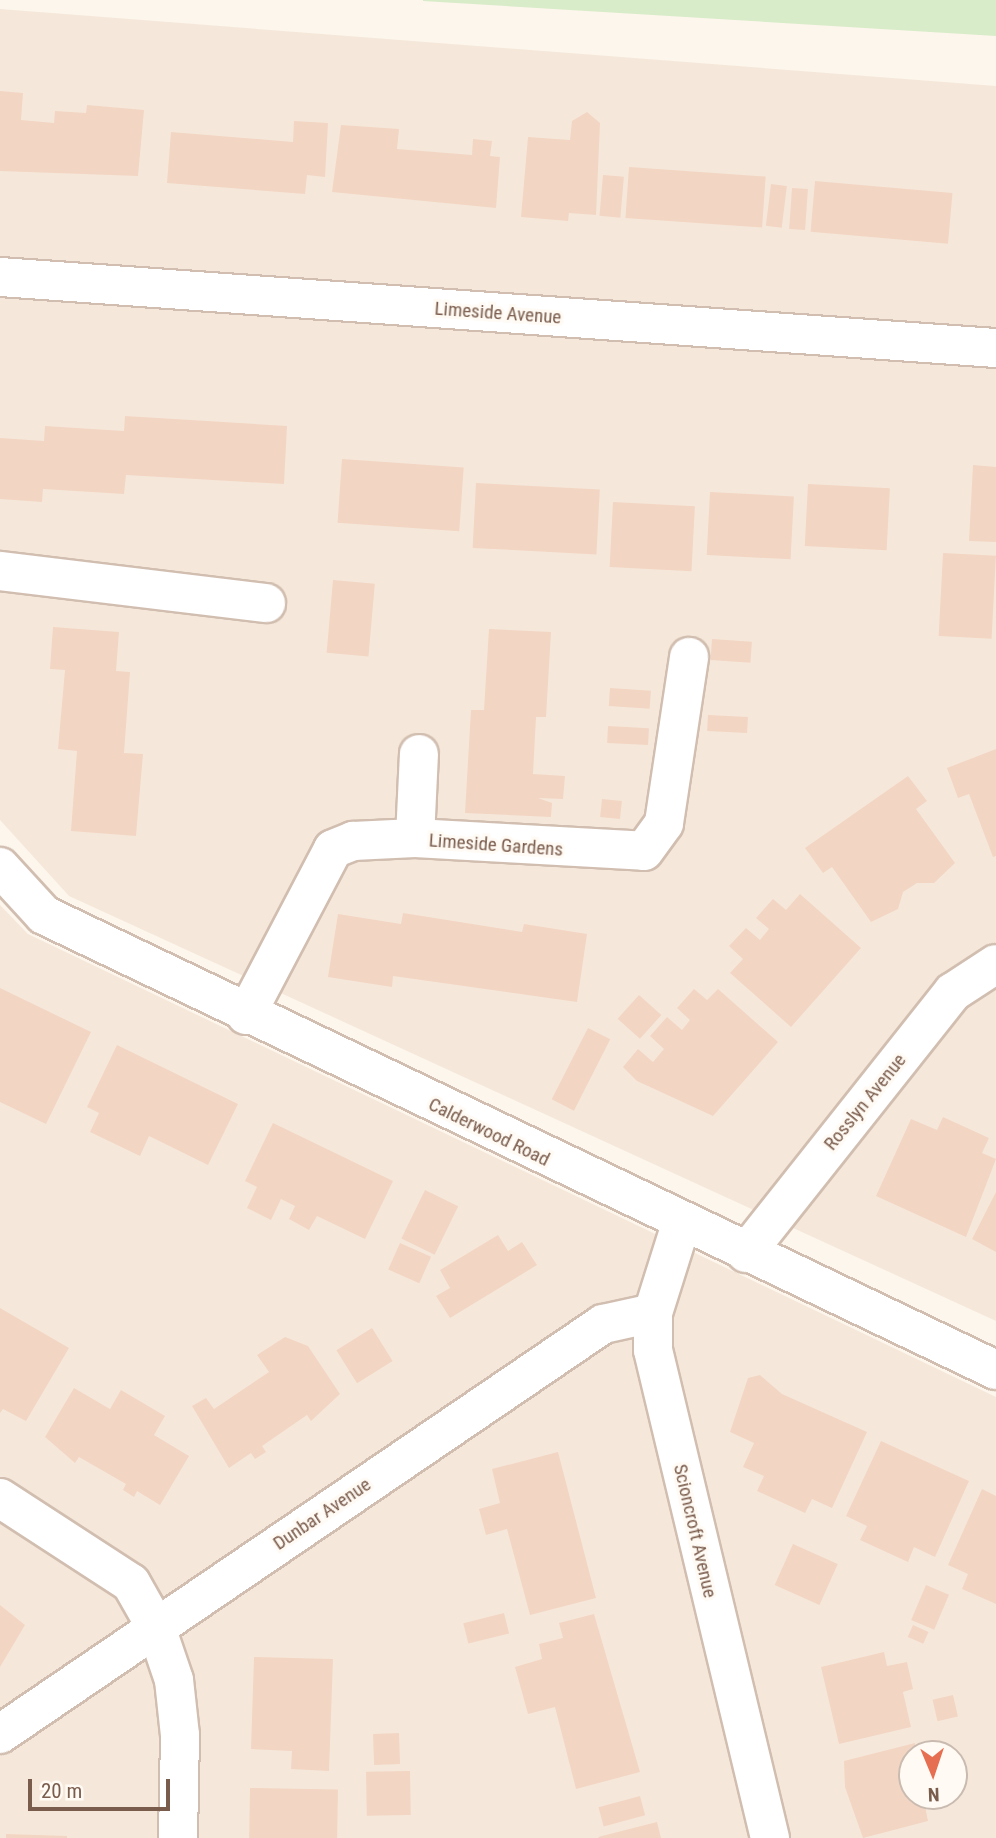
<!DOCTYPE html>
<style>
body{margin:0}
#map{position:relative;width:996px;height:1838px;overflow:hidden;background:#fdf6ec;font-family:"Roboto Condensed",sans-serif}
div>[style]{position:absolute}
.residential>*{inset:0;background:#f5e8da}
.green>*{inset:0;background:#d8ecc9}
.building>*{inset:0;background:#f3d5c3;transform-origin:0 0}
.roads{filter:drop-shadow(2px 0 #d1beb0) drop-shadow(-2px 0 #d1beb0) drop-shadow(0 2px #d1beb0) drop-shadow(0 -2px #d1beb0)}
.street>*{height:38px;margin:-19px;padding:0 19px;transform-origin:19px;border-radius:19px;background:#fff}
.secondary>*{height:38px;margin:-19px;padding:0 19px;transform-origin:19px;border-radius:19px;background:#fff}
span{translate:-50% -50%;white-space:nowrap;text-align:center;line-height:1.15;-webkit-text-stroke:6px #fffaf3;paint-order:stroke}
.street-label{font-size:19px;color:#7a5c4d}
.north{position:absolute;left:898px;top:1740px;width:70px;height:70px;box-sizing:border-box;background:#fffaf3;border:2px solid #cabbb1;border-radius:50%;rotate:178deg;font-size:19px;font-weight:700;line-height:28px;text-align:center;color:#7a5c4d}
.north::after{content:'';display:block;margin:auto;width:24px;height:32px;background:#e76f51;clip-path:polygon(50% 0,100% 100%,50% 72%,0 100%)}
.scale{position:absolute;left:28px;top:1779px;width:142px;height:32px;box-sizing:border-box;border:4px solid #7a5c4d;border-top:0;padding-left:9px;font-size:21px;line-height:24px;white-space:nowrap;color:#7a5c4d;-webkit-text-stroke:5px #fffaf3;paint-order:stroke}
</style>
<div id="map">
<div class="residential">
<i style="clip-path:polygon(0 9px,996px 86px,996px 1321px,69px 896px,0 820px)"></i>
<i style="clip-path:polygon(evenodd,0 905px,28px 934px,996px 1397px,996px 1838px,0 1838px,0 905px,912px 1754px,954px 1754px,954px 1796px,912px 1796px,912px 1754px)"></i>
</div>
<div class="green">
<i style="clip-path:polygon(996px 0,996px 36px,423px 1px,423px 0)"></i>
</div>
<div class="building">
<i style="clip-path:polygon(0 91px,23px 93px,21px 120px,54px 123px,55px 111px,86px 113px,87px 105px,144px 110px,138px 176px,0 171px)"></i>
<i style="clip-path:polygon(587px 112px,600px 123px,596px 215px,569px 213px,568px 221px,521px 217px,528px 137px,570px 140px,572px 121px)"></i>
<i style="clip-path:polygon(294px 121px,328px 123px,325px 177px,307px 175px,305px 194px,167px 183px,171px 132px,293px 142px)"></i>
<i style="clip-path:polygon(341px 125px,399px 129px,397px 149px,472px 155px,473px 139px,492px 141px,490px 156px,500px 157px,496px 208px,332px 192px)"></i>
<i style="left:629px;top:167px;width:137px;height:51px;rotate:4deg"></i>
<i style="left:603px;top:175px;width:21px;height:41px;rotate:5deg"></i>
<i style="left:815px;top:181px;width:138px;height:51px;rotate:5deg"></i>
<i style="left:771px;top:184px;width:16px;height:42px;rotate:7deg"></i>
<i style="left:792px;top:188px;width:16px;height:41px;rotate:4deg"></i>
<i style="clip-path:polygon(125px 416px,287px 426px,284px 484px,126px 475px,124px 494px,43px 489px,42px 502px,0 499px,0 438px,44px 441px,45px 426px,124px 431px)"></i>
<i style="left:342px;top:459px;width:122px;height:64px;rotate:4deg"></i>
<i style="clip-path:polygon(973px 465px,996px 467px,996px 542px,969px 541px)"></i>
<i style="left:476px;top:483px;width:124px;height:65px;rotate:3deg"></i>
<i style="left:808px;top:484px;width:82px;height:62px;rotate:3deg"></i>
<i style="left:710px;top:492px;width:84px;height:63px;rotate:3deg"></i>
<i style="left:613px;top:502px;width:82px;height:65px;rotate:3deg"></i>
<i style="left:943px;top:553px;width:53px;height:83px;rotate:3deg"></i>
<i style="left:333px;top:580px;width:42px;height:73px;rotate:5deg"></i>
<i style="clip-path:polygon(53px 627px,119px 632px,116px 671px,130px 672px,124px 753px,143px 754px,136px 836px,71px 831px,77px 751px,58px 749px,65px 670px,50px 669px)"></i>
<i style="clip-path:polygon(489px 629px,551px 632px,546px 717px,536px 717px,533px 774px,565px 776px,563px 799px,538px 798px,552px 803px,551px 817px,465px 813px,471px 710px,484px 710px)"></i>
<i style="left:712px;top:639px;width:40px;height:21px;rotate:4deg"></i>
<i style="left:610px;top:688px;width:41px;height:18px;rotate:4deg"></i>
<i style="left:708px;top:715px;width:40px;height:16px;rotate:3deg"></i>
<i style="left:608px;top:726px;width:41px;height:17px;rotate:3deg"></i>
<i style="clip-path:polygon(996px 749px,996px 856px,993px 857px,969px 794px,958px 798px,947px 768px)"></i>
<i style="clip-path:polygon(908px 776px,927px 801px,916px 809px,955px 863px,934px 883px,917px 883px,903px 892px,898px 909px,871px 922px,832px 867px,823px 873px,805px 848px)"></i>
<i style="left:602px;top:799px;width:20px;height:18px;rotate:6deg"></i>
<i style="clip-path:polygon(800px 894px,861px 948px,791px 1027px,730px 973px,743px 959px,729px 946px,746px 928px,760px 940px,769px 929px,756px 918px,773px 899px,786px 910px)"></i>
<i style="clip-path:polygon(403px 913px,522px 932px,524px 924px,587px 934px,577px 1002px,393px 976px,392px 987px,328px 977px,338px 914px,401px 924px)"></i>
<i style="clip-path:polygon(0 988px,91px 1032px,46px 1124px,0 1102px)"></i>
<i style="clip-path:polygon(694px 989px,707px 1000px,718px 989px,778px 1042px,713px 1116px,637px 1081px,623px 1067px,638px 1049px,653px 1062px,664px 1049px,650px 1036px,667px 1017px,682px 1030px,690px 1020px,677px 1008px)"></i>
<i style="left:639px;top:995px;width:30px;height:32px;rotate:42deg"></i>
<i style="left:588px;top:1028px;width:25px;height:80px;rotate:27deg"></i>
<i style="clip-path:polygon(117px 1045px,238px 1104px,208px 1165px,149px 1136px,140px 1156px,90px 1132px,99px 1113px,87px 1107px)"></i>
<i style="clip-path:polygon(943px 1117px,989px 1138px,982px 1153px,996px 1159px,966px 1237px,876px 1196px,911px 1119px,937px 1130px)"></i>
<i style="clip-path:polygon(273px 1123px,393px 1181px,365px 1239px,317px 1216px,309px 1230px,289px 1219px,295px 1206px,281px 1199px,271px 1220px,247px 1208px,257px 1187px,245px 1181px)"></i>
<i style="left:425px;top:1190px;width:37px;height:54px;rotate:26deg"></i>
<i style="clip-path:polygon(996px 1192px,996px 1252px,972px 1239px)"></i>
<i style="clip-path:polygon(498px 1235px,508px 1251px,522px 1242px,537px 1265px,450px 1318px,436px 1296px,450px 1288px,440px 1270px)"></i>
<i style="left:400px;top:1243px;width:34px;height:29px;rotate:24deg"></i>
<i style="clip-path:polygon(0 1308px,69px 1348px,26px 1421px,3px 1409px,0 1413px)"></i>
<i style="left:372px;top:1328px;width:39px;height:42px;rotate:58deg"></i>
<i style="clip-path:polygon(285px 1337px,308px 1346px,340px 1394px,311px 1421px,307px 1415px,262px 1446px,266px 1452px,255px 1459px,251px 1453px,229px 1468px,192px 1406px,206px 1398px,214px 1409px,269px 1372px,257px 1355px)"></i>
<i style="clip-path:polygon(760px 1375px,782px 1394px,867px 1432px,832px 1508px,812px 1499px,805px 1513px,757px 1491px,764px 1476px,743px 1467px,754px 1443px,730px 1432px,748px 1378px)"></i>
<i style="clip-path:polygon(74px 1388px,110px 1409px,121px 1390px,165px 1416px,154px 1435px,189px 1456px,160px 1505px,137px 1491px,134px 1497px,123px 1490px,126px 1484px,79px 1457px,75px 1463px,45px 1437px)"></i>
<i style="clip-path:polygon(881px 1441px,969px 1481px,935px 1557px,914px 1547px,908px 1562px,860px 1540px,867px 1526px,846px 1516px)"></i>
<i style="clip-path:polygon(558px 1452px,596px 1598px,530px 1615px,507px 1529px,486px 1535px,479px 1509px,500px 1503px,492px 1469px)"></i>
<i style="clip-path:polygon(982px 1489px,996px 1496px,996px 1604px,962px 1589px,968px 1574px,948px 1565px)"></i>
<i style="left:793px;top:1544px;width:49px;height:45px;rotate:24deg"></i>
<i style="left:926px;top:1585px;width:25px;height:38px;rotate:23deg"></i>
<i style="clip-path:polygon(0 1605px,25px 1625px,0 1667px)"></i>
<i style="left:504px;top:1613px;width:21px;height:42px;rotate:76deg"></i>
<i style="clip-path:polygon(594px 1614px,640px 1772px,576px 1789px,555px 1707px,528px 1714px,515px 1667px,542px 1659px,539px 1644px,563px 1638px,559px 1623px)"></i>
<i style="left:913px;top:1625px;width:17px;height:13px;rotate:24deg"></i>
<i style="clip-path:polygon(884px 1652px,887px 1666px,907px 1662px,913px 1689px,903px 1692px,911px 1727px,839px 1744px,821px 1667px)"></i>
<i style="clip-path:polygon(254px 1657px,333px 1659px,329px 1771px,291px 1769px,292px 1751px,251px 1749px)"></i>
<i style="left:953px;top:1695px;width:22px;height:21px;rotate:77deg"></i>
<i style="left:399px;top:1733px;width:31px;height:26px;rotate:88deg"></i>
<i style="clip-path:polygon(915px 1743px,912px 1796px,940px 1796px,942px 1802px,925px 1806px,928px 1821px,863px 1838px,845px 1787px,844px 1761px)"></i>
<i style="left:410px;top:1771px;width:44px;height:44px;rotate:89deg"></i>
<i style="left:250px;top:1788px;width:88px;height:50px;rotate:1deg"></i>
<i style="left:640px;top:1796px;width:20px;height:43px;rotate:75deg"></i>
<i style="clip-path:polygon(657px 1822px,661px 1838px,599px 1838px,598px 1837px)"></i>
<i style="clip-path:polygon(6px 1834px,67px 1836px,67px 1838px,6px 1838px)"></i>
</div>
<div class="roads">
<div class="street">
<i style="left:0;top:277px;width:999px;rotate:4.08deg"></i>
<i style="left:0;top:571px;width:268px;rotate:6.9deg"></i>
<i style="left:415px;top:838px;width:84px;rotate:-87.3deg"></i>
<i style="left:246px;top:1015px;width:187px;rotate:-62.3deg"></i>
<i style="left:333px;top:849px;width:22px;rotate:-22deg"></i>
<i style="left:353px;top:841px;width:62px;rotate:-2.8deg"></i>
<i style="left:415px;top:838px;width:229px;rotate:3.2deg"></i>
<i style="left:644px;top:851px;width:34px;rotate:-54deg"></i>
<i style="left:664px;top:823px;width:168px;rotate:-81.4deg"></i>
<i style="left:681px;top:1224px;width:93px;rotate:107.5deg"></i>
<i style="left:653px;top:1313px;width:37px;rotate:90deg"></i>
<i style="left:653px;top:1350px;width:502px;rotate:76.52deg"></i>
<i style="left:746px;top:1253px;width:333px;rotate:-51.6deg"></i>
<i style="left:953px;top:992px;width:51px;rotate:-33.1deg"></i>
<i style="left:0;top:1498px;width:156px;rotate:33deg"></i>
<i style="left:131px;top:1583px;width:51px;rotate:60.4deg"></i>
<i style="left:156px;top:1627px;width:56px;rotate:71.2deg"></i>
<i style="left:174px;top:1680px;width:55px;rotate:83.8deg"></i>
<i style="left:180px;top:1735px;width:103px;rotate:91.1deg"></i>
<i style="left:0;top:1734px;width:729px;rotate:-34.21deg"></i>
<i style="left:603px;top:1324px;width:51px;rotate:-12.4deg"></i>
</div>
<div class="secondary">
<i style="left:0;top:867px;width:65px;rotate:47.5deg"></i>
<i style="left:44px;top:915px;width:1055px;rotate:25.55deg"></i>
</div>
</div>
<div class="street-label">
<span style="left:498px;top:313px;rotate:4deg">Limeside Avenue</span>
<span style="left:496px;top:845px;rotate:4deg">Limeside Gardens</span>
<span style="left:865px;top:1102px;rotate:-51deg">Rosslyn Avenue</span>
<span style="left:489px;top:1132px;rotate:26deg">Calderwood Road</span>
<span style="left:322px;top:1514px;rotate:-34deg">Dunbar Avenue</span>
<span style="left:695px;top:1531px;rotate:77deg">Scioncroft Avenue</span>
</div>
<div class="north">N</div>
<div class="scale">20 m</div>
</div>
